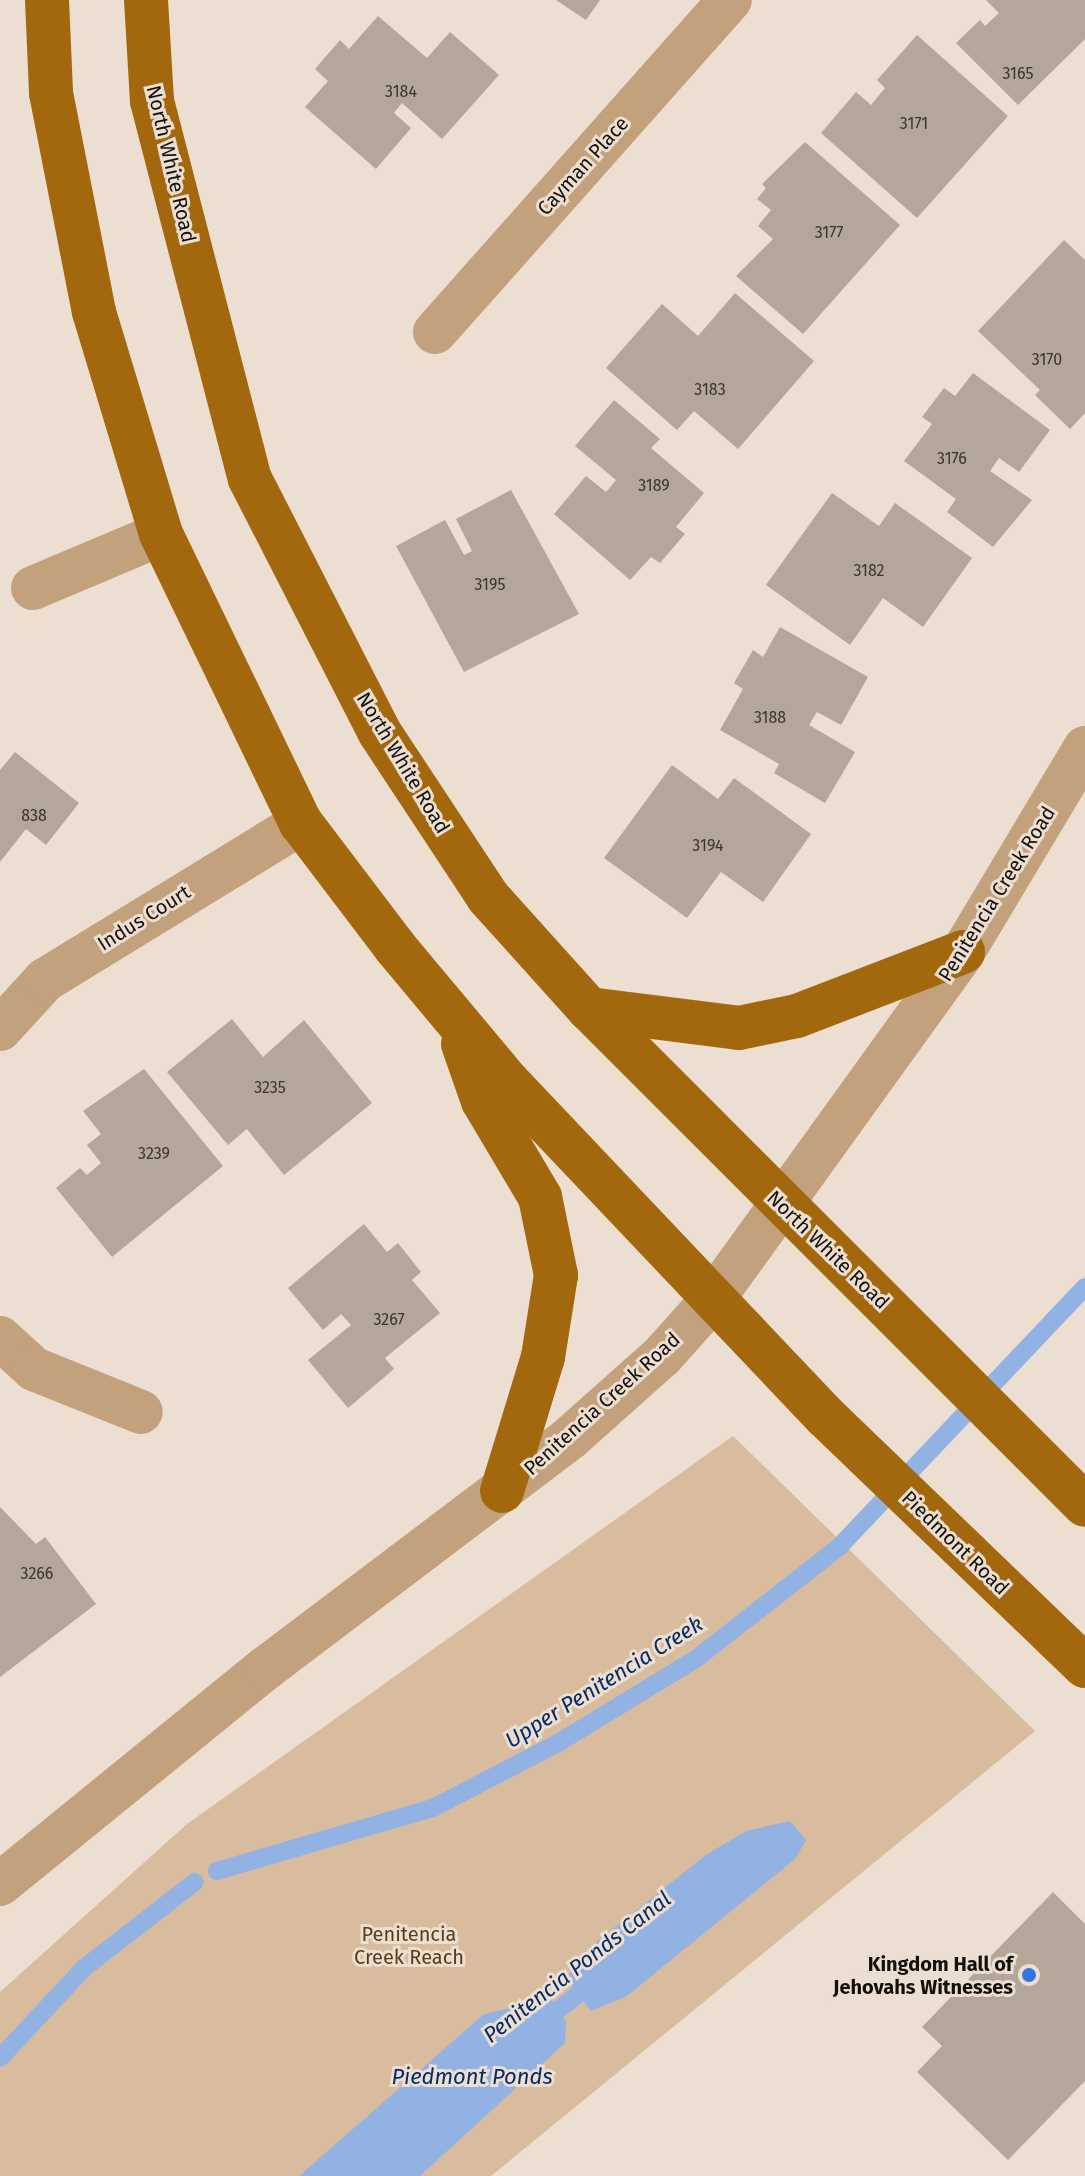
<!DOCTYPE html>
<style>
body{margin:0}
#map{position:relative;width:1085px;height:2176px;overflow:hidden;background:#ecded0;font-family:"Fira Sans",sans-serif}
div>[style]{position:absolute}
.green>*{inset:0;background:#d8bc9d}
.water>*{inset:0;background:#92b2e4}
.stream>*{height:18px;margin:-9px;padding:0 9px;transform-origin:9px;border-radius:9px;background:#92b2e4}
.building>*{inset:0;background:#b4a799}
.minor>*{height:44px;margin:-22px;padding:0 22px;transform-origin:22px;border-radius:22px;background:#c2a17c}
.major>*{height:44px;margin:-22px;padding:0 22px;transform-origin:22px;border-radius:22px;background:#a3680d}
.dots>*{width:22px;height:22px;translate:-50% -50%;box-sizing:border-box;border:4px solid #ecded0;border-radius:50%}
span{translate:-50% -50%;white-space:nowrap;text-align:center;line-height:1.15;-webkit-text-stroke:6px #ecded0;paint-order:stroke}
.number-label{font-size:16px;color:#3b352e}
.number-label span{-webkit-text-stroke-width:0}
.street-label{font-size:20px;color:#130f0a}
.park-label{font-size:20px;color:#593b16}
.poi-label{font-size:20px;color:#130f0a;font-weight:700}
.right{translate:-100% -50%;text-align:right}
.water-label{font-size:22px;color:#052c66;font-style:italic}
</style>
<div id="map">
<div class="green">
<i style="clip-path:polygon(733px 1436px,1035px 1731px,491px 2176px,0 2176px,0 1992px,187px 1824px)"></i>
</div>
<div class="water">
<i style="clip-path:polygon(790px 1821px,806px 1840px,795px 1859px,627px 1996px,591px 2011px,566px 1978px,589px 1948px,706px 1855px,746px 1831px)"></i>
<i style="clip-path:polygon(551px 1999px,566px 2022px,565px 2043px,420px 2176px,299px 2176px,484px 2014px)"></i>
</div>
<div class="stream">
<i style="left:217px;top:1871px;width:225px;rotate:-16.3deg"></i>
<i style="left:433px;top:1808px;width:141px;rotate:-27.5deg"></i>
<i style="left:558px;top:1743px;width:163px;rotate:-31.4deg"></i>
<i style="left:697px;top:1658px;width:180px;rotate:-38deg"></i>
<i style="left:839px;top:1547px;width:358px;rotate:-46.6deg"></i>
<i style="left:540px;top:2024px;width:70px;rotate:-38deg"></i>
<i style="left:0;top:2058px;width:123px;rotate:-47deg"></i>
<i style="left:84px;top:1968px;width:140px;rotate:-37.8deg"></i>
</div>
<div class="building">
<i style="clip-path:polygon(556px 0,600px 0,586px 20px)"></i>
<i style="clip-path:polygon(986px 0,1085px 0,1085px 39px,1018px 105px,956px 43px,980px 20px,985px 26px,999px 13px)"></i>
<i style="clip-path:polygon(378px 16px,427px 58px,450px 32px,499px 75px,442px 139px,402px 103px,394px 113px,411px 128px,376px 169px,305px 107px,328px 81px,315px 69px,340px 40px,349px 49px)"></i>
<i style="clip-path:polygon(917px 35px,1008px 116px,917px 218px,821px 133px,856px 92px,871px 105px,885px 88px,877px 80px)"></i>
<i style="clip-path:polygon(805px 142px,900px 225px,803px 334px,736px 276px,773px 239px,758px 226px,771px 210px,757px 199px,766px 188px,762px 184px)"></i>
<i style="clip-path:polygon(1064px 240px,1085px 260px,1085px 413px,1070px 429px,1035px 395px,1040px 390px,978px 331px)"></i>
<i style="clip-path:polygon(735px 293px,814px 361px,738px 449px,694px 411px,677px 430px,606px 368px,662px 304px,698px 336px)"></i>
<i style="clip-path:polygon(973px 373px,1050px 430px,1019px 472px,999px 458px,990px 471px,1032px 500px,993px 547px,947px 512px,956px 499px,904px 461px,932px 424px,922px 417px,944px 388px,955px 396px)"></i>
<i style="clip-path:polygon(614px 400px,660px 439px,651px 448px,704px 493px,676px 527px,685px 534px,660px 563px,651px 557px,630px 580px,554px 514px,586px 476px,606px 492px,616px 480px,575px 446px)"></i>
<i style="clip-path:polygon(511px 490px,579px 614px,464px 672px,396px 546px,445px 520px,464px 555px,472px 551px,456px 519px)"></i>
<i style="clip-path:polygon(832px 493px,879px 526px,895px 503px,972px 558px,923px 627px,883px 598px,850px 645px,766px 585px)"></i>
<i style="clip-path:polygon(780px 627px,868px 677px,841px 725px,817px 712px,809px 725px,855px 752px,825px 803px,774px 773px,779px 764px,720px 730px,743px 689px,734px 683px,753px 650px,763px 657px)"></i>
<i style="clip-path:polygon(15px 752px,79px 803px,46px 845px,26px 829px,0 862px,0 770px)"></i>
<i style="clip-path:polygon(672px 765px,718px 799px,734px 778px,811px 834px,763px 902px,721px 872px,687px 918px,604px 858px)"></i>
<i style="clip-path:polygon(232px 1019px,263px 1057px,304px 1020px,372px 1103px,284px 1175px,247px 1129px,228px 1145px,167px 1072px)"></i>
<i style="clip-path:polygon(144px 1069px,223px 1166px,112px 1257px,56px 1188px,80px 1168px,87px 1175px,101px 1163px,87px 1145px,101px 1134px,83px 1111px)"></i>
<i style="clip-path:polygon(364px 1224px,387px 1252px,398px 1243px,421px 1272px,412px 1280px,440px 1313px,385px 1358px,394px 1369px,348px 1408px,308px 1360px,351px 1325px,341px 1314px,323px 1330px,288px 1288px)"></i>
<i style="clip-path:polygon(0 1507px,36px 1544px,45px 1537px,96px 1604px,0 1677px)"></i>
<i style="clip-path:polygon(1053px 1892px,1085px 1924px,1085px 2081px,1008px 2160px,917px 2072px,942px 2046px,922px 2027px)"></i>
</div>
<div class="minor">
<i style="left:435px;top:332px;width:444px;rotate:-48.4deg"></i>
<i style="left:33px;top:588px;width:139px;rotate:-22.9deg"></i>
<i style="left:0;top:1029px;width:67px;rotate:-47.4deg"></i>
<i style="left:45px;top:980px;width:300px;rotate:-31.5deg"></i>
<i style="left:0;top:1338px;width:46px;rotate:42.4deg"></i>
<i style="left:34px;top:1369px;width:115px;rotate:21.9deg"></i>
<i style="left:0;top:1884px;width:343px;rotate:-39.1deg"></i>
<i style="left:266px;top:1668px;width:383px;rotate:-37.1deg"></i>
<i style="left:571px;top:1437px;width:122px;rotate:-41.7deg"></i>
<i style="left:662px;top:1356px;width:76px;rotate:-48.2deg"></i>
<i style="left:713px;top:1299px;width:428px;rotate:-54.2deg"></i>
<i style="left:963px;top:952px;width:238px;rotate:-59.1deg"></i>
</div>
<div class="major">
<i style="left:47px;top:0;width:93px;rotate:87.5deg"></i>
<i style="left:51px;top:93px;width:223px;rotate:78.9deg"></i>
<i style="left:94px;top:312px;width:232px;rotate:73.2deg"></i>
<i style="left:161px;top:534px;width:321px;rotate:64.2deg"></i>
<i style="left:301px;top:823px;width:156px;rotate:52.8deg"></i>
<i style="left:395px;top:947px;width:175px;rotate:50.1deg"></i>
<i style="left:507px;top:1081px;width:463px;rotate:46.5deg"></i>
<i style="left:826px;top:1417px;width:359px;rotate:43.9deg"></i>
<i style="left:146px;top:0;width:101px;rotate:86.6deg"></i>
<i style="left:152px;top:101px;width:390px;rotate:75.5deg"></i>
<i style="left:250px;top:479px;width:285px;rotate:62.9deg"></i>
<i style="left:380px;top:733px;width:196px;rotate:56.6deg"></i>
<i style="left:488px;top:897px;width:151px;rotate:48deg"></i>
<i style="left:589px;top:1009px;width:701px;rotate:45deg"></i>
<i style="left:589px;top:1009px;width:151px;rotate:7.2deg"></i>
<i style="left:739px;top:1028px;width:59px;rotate:-11.7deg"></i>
<i style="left:797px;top:1016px;width:178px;rotate:-21.1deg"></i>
<i style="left:463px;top:1044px;width:60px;rotate:70.7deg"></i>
<i style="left:483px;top:1101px;width:112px;rotate:59.3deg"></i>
<i style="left:540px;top:1197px;width:80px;rotate:78.4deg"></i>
<i style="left:556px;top:1275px;width:83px;rotate:99deg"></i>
<i style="left:543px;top:1357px;width:140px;rotate:107deg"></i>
</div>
<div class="dots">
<i style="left:1029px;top:1975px;background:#3076e3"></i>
</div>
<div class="number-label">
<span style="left:1018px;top:74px">3165</span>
<span style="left:401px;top:92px">3184</span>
<span style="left:914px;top:124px">3171</span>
<span style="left:829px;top:233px">3177</span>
<span style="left:1047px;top:360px">3170</span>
<span style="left:710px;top:390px">3183</span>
<span style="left:952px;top:459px">3176</span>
<span style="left:654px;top:486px">3189</span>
<span style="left:869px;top:571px">3182</span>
<span style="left:490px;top:585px">3195</span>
<span style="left:770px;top:718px">3188</span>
<span style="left:34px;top:816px">838</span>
<span style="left:708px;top:846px">3194</span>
<span style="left:270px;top:1088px">3235</span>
<span style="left:154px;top:1154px">3239</span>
<span style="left:389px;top:1320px">3267</span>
<span style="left:37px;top:1574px">3266</span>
</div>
<div class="street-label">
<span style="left:171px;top:164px;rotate:77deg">North White Road</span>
<span style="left:583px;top:166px;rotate:-48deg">Cayman Place</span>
<span style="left:403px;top:763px;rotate:59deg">North White Road</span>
<span style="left:997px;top:894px;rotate:-58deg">Penitencia Creek Road</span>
<span style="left:144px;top:918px;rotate:-32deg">Indus Court</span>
<span style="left:828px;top:1250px;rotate:44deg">North White Road</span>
<span style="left:602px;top:1404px;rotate:-42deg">Penitencia Creek Road</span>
<span style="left:955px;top:1543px;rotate:44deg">Piedmont Road</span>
</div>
<div class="park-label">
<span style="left:409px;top:1946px">Penitencia<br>Creek Reach</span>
</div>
<div class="poi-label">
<span class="right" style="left:1013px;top:1976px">Kingdom Hall of<br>Jehovahs Witnesses</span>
</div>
<div class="water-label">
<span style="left:604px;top:1682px;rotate:-32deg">Upper Penitencia Creek</span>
<span style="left:577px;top:1967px;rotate:-38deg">Penitencia Ponds Canal</span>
<span style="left:472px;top:2077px">Piedmont Ponds</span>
</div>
</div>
